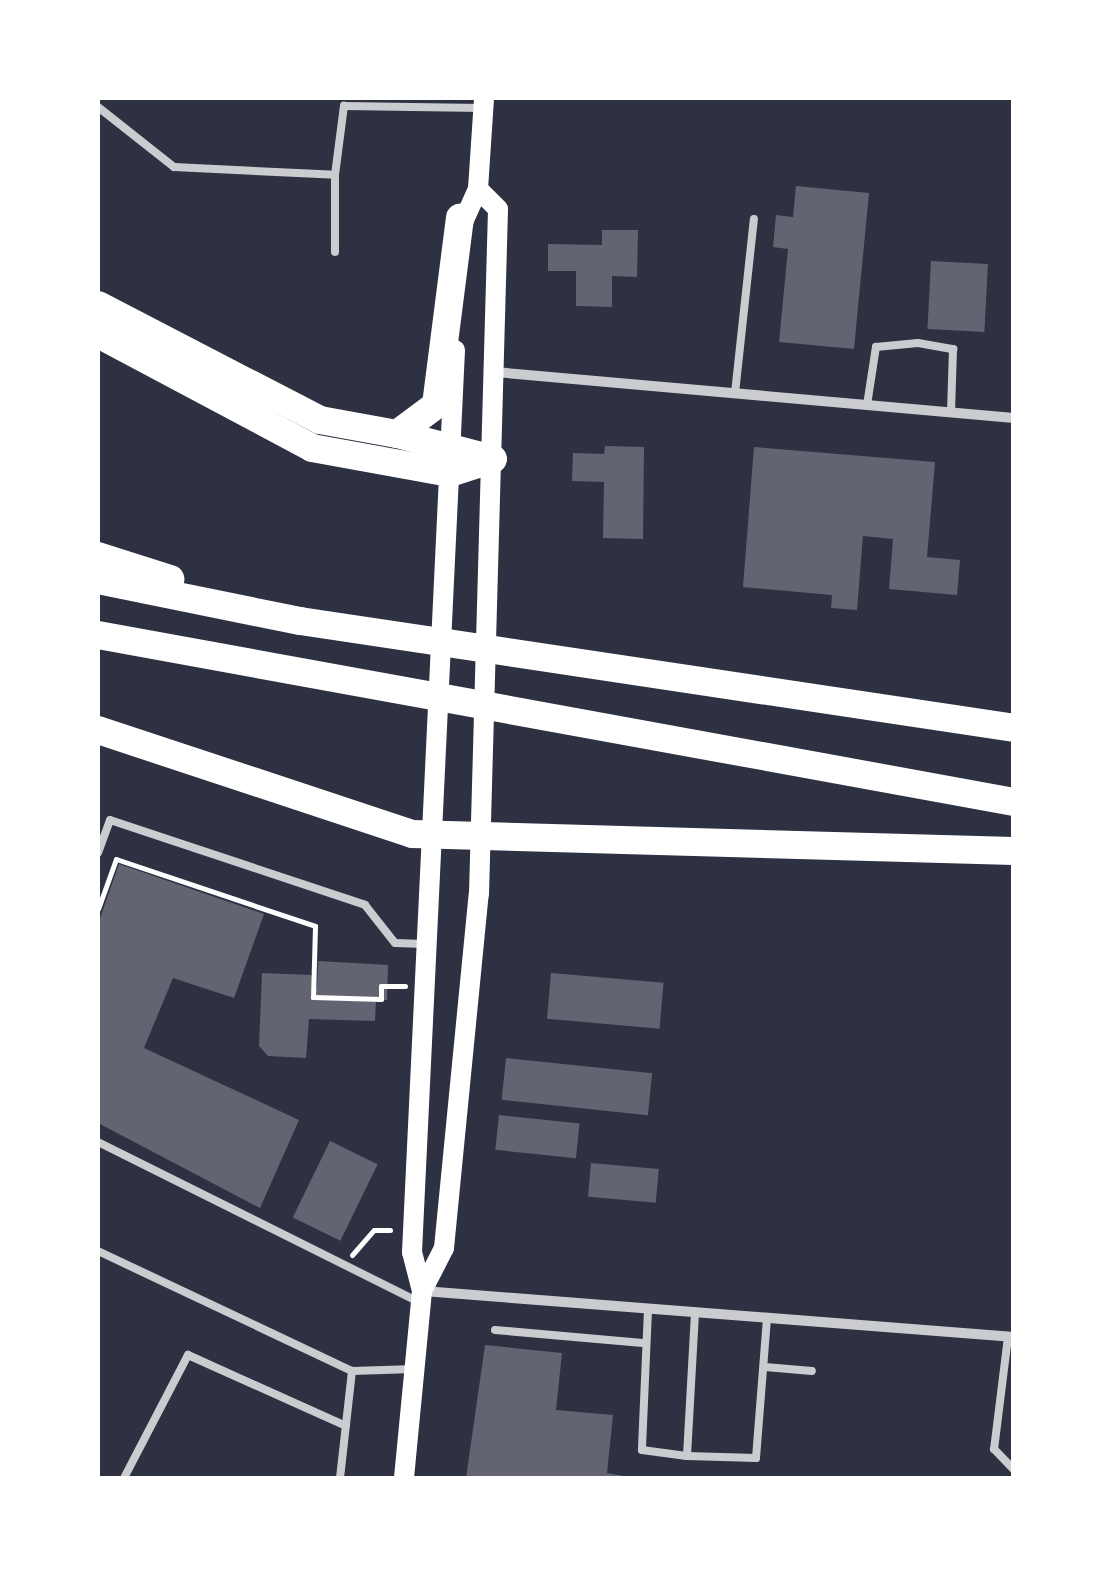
<!DOCTYPE html>
<style>
body{margin:0}
#map{position:relative;width:1111px;height:1576px;overflow:hidden;background:#2d3142;font-family:"Source Sans 3",sans-serif}
div>[style]{position:absolute}
.building>*{inset:0;background:#626471;transform-origin:0 0}
.path>*{height:5px;margin:-2.5px;padding:0 2.5px;transform-origin:2.5px;border-radius:2.5px;background:#fff}
.service>*{height:8px;margin:-4px;padding:0 4px;transform-origin:4px;border-radius:4px;background:#caccd0}
.minor>*{height:10px;margin:-5px;padding:0 5px;transform-origin:5px;border-radius:5px;background:#caccd0}
.secondary>*{height:20px;margin:-10px;padding:0 10px;transform-origin:10px;border-radius:10px;background:#fff}
.motorway>*{height:28px;margin:-14px;padding:0 14px;transform-origin:14px;border-radius:14px;background:#fff}
span{translate:-50% -50%;white-space:nowrap;text-align:center;line-height:1.15;-webkit-text-stroke:10px #fff;paint-order:stroke}
.frame{position:absolute;inset:0;border:100px solid #fff;pointer-events:none}
</style>
<div id="map">
<div class="building">
<i style="clip-path:polygon(796px 186px,869px 193px,854px 349px,779px 342px,788px 249px,773px 247px,776px 215px,793px 217px)"></i>
<i style="clip-path:polygon(602px 230px,638px 230px,637px 277px,612px 276px,612px 307px,576px 306px,576px 271px,548px 271px,548px 244px,602px 245px)"></i>
<i style="left:931px;top:261px;width:57px;height:68px;rotate:3deg"></i>
<i style="clip-path:polygon(605px 446px,644px 447px,643px 539px,603px 538px,604px 482px,572px 481px,573px 453px,604px 454px)"></i>
<i style="clip-path:polygon(754px 447px,935px 462px,927px 557px,960px 560px,957px 595px,889px 589px,893px 539px,863px 536px,857px 610px,831px 608px,832px 595px,743px 587px)"></i>
<i style="clip-path:polygon(119px 864px,264px 914px,234px 998px,173px 978px,144px 1048px,299px 1120px,260px 1208px,98px 1123px,98px 924px)"></i>
<i style="clip-path:polygon(318px 961px,388px 965px,387px 1000px,376px 1001px,375px 1021px,309px 1019px,306px 1058px,268px 1056px,259px 1046px,262px 973px,311px 975px,317px 988px)"></i>
<i style="left:551px;top:973px;width:113px;height:46px;rotate:5deg"></i>
<i style="left:506px;top:1058px;width:147px;height:42px;rotate:6deg"></i>
<i style="left:499px;top:1115px;width:81px;height:35px;rotate:6deg"></i>
<i style="left:330px;top:1141px;width:53px;height:85px;rotate:26deg"></i>
<i style="left:591px;top:1163px;width:68px;height:34px;rotate:5deg"></i>
<i style="clip-path:polygon(485px 1345px,562px 1353px,556px 1410px,613px 1415px,607px 1473px,635px 1478px,466px 1478px)"></i>
</div>
<div class="path">
<i style="left:98px;top:909px;width:53px;rotate:-70.2deg"></i>
<i style="left:116px;top:859px;width:210px;rotate:18.6deg"></i>
<i style="left:315px;top:926px;width:71px;rotate:91.6deg"></i>
<i style="left:313px;top:997px;width:68px;rotate:1.7deg"></i>
<i style="left:381px;top:999px;width:13px;rotate:-90deg"></i>
<i style="left:381px;top:986px;width:24px"></i>
<i style="left:352px;top:1255px;width:33px;rotate:-49deg"></i>
<i style="left:374px;top:1230px;width:16px"></i>
</div>
<div class="service">
<i style="left:98px;top:107px;width:97px;rotate:38.3deg"></i>
<i style="left:174px;top:167px;width:161px;rotate:2.8deg"></i>
<i style="left:335px;top:175px;width:70px;rotate:-82.6deg"></i>
<i style="left:344px;top:106px;width:138px;rotate:0.8deg"></i>
<i style="left:335px;top:175px;width:77px;rotate:90deg"></i>
<i style="left:735px;top:393px;width:175px;rotate:-83.8deg"></i>
<i style="left:867px;top:405px;width:59px;rotate:-81.2deg"></i>
<i style="left:876px;top:347px;width:42px;rotate:-5.4deg"></i>
<i style="left:918px;top:343px;width:36px;rotate:10deg"></i>
<i style="left:953px;top:349px;width:63px;rotate:91.8deg"></i>
<i style="left:98px;top:853px;width:35px;rotate:-70deg"></i>
<i style="left:110px;top:820px;width:269px;rotate:18.4deg"></i>
<i style="left:365px;top:905px;width:48px;rotate:51.7deg"></i>
<i style="left:395px;top:943px;width:29px;rotate:2deg"></i>
<i style="left:98px;top:1142px;width:361px;rotate:26.5deg"></i>
<i style="left:98px;top:1251px;width:281px;rotate:25.3deg"></i>
<i style="left:648px;top:1310px;width:140px;rotate:92.5deg"></i>
<i style="left:642px;top:1450px;width:45px;rotate:7.6deg"></i>
<i style="left:687px;top:1456px;width:69px;rotate:1.7deg"></i>
<i style="left:756px;top:1458px;width:139px;rotate:-85.5deg"></i>
<i style="left:495px;top:1330px;width:151px;rotate:5deg"></i>
<i style="left:1008px;top:1337px;width:113px;rotate:97.1deg"></i>
<i style="left:994px;top:1449px;width:29px;rotate:46deg"></i>
<i style="left:765px;top:1367px;width:47px;rotate:4.9deg"></i>
<i style="left:687px;top:1456px;width:142px;rotate:-86.8deg"></i>
<i style="left:124px;top:1478px;width:139px;rotate:-62.5deg"></i>
<i style="left:188px;top:1355px;width:173px;rotate:24.2deg"></i>
<i style="left:340px;top:1478px;width:108px;rotate:-83.6deg"></i>
<i style="left:352px;top:1371px;width:62px;rotate:-1.8deg"></i>
</div>
<div class="minor">
<i style="left:495px;top:372px;width:521px;rotate:5.07deg"></i>
<i style="left:423px;top:1291px;width:593px;rotate:4.45deg"></i>
</div>
<div class="secondary">
<i style="left:459px;top:231px;width:46px;rotate:-65.7deg"></i>
<i style="left:478px;top:189px;width:91px;rotate:-86.2deg"></i>
<i style="left:422px;top:1291px;width:40px;rotate:-104.4deg"></i>
<i style="left:412px;top:1252px;width:903px;rotate:-87.27deg"></i>
<i style="left:404px;top:1478px;width:188px;rotate:-84.5deg"></i>
<i style="left:422px;top:1291px;width:48px;rotate:-62.9deg"></i>
<i style="left:444px;top:1248px;width:356px;rotate:-84.4deg"></i>
<i style="left:479px;top:894px;width:685px;rotate:-88.41deg"></i>
<i style="left:498px;top:209px;width:28px;rotate:-135deg"></i>
</div>
<div class="motorway">
<i style="left:98px;top:305px;width:250px;rotate:27.4deg"></i>
<i style="left:320px;top:420px;width:78px;rotate:10.3deg"></i>
<i style="left:397px;top:434px;width:49px;rotate:-36.6deg"></i>
<i style="left:436px;top:405px;width:189px;rotate:-82.7deg"></i>
<i style="left:98px;top:334px;width:242px;rotate:28deg"></i>
<i style="left:312px;top:448px;width:140px;rotate:10.3deg"></i>
<i style="left:450px;top:473px;width:45px;rotate:-18deg"></i>
<i style="left:397px;top:434px;width:99px;rotate:14.6deg"></i>
<i style="left:98px;top:556px;width:76px;rotate:17.7deg"></i>
<i style="left:98px;top:580px;width:206px;rotate:11.5deg"></i>
<i style="left:300px;top:621px;width:722px;rotate:8.52deg"></i>
<i style="left:98px;top:635px;width:931px;rotate:10.33deg"></i>
<i style="left:98px;top:730px;width:331px;rotate:18.3deg"></i>
<i style="left:412px;top:834px;width:602px;rotate:1.62deg"></i>
</div>
<div class="frame"></div>
</div>
